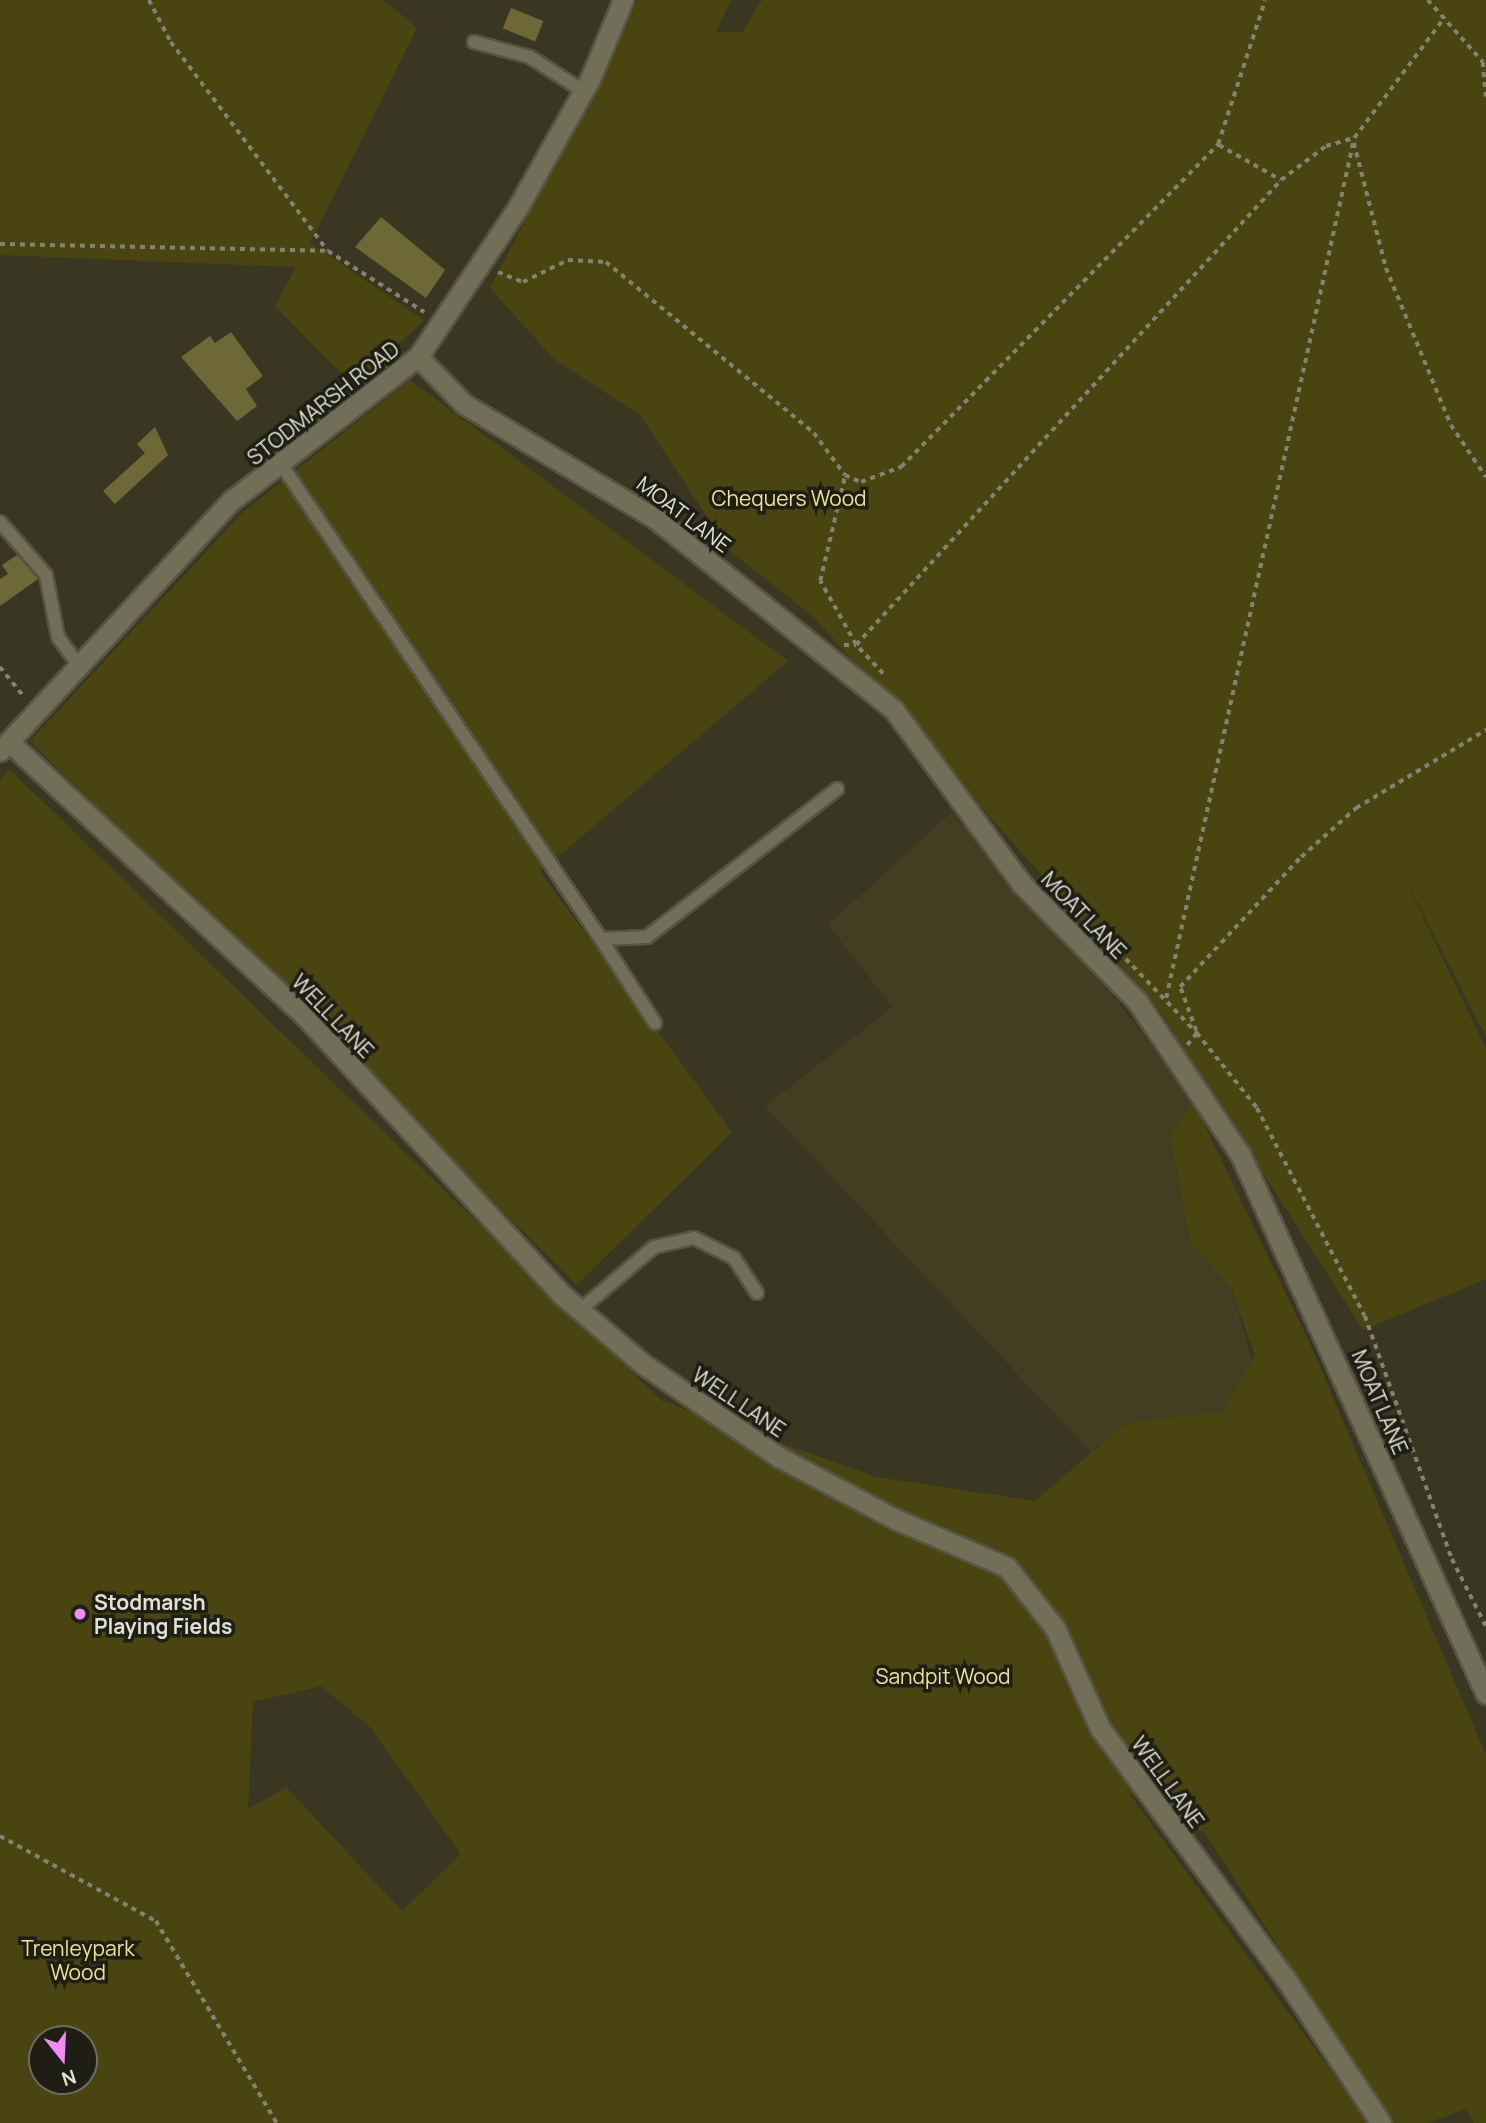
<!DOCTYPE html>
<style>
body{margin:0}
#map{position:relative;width:1486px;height:2123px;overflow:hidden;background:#393722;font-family:Manrope,sans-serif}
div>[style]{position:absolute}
.built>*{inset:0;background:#413e22}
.green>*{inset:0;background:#4a4510}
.building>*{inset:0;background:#6d6835;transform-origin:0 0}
.path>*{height:3.5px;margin-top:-1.75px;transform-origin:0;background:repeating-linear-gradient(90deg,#848372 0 5px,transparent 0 10px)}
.roads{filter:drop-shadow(2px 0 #565443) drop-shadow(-2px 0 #565443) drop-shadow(0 2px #565443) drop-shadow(0 -2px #565443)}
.service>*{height:12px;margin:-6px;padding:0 6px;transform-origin:6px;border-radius:6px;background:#716f58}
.minor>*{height:19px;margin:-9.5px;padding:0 9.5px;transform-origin:9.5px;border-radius:9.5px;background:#716f58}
.tertiary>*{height:19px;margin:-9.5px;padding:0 9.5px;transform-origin:9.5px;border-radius:9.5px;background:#716f58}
.dots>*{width:19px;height:19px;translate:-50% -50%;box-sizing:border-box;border:4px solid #1f1e15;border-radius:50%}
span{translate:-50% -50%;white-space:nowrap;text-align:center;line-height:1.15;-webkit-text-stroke:7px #1f1e15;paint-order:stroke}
.street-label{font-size:21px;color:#e1e0d4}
.park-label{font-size:21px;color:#ebe393}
.poi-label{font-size:21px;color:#e1e0d4;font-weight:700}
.left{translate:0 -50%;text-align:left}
.north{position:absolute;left:28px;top:2025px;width:70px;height:70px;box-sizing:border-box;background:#1f1e15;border:2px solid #6d6c61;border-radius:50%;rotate:162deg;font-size:19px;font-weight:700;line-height:28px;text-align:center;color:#e1e0d4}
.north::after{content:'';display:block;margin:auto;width:24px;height:32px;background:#f28af3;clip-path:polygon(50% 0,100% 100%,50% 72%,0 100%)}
</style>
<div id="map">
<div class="built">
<i style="clip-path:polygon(952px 812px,1118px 1002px,1193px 1101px,1191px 1243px,1232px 1289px,1252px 1362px,1222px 1412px,1126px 1423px,1091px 1452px,765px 1106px,893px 1007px,828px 925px)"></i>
</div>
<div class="green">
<i style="clip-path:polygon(0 0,384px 0,417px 28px,310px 243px,424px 320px,354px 386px,275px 306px,296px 267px,0 255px)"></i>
<i style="clip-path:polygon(638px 0,731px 0,716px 32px,742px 32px,762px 0,1486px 0,1486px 1037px,1397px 863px,1486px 1049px,1486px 1279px,1363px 1330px,1156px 1005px,815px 618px,729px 550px,640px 415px,554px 359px,490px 288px)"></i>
<i style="clip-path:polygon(410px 380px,788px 661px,540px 872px,732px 1132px,577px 1285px,30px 741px,241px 514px)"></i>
<i style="clip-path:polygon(evenodd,9px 769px,662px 1401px,876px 1477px,1035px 1501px,1126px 1423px,1222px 1412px,1255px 1356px,1232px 1289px,1191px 1243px,1170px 1135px,1193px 1101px,1311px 1346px,1486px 1755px,1486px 2123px,1474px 2123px,1466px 2109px,1427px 2123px,1392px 2123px,1205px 1833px,1128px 1792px,1369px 2123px,0 2123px,0 780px,9px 769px,321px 1686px,370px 1727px,461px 1854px,402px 1911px,286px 1787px,248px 1809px,253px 1702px,321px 1686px,9px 769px,42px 2039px,84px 2039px,84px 2081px,42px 2081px,42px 2039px)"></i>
</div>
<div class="building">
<i style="left:511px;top:8px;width:35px;height:22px;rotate:22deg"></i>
<i style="clip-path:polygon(381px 217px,445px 270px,426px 298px,355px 247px)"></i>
<i style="clip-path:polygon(231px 332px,263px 376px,246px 389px,257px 406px,237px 421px,181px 357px,210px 336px,215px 343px)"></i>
<i style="clip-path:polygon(155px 427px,168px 455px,115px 504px,103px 491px,145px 453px,137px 444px)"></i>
<i style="clip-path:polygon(17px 555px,38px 579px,0 606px,0 579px,8px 574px,2px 565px)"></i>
</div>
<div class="path">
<i style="left:149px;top:0;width:47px;rotate:62.4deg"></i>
<i style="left:171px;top:42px;width:261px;rotate:53.1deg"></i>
<i style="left:1428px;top:0;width:83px;rotate:48.4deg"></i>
<i style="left:1483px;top:62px;width:35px;rotate:85deg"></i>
<i style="left:1354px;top:143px;width:129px;rotate:75.6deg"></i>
<i style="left:1386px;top:268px;width:170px;rotate:67.5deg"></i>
<i style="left:1451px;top:425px;width:63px;rotate:56.1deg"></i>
<i style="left:1219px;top:145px;width:71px;rotate:29.4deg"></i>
<i style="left:0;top:244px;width:328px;rotate:1.2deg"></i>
<i style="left:328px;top:251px;width:114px;rotate:32.4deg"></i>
<i style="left:498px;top:272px;width:27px;rotate:22deg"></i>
<i style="left:523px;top:282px;width:50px;rotate:-26.1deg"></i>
<i style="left:568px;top:260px;width:38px;rotate:3deg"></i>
<i style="left:606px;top:262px;width:269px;rotate:39.4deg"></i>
<i style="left:814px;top:433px;width:52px;rotate:53.6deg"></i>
<i style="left:845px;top:475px;width:17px;rotate:24deg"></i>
<i style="left:861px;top:482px;width:43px;rotate:-20.6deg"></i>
<i style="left:901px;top:467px;width:453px;rotate:-45.5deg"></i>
<i style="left:1218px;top:144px;width:151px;rotate:-71.9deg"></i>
<i style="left:844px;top:645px;width:12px"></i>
<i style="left:856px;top:645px;width:73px;rotate:-119.4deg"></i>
<i style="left:820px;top:581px;width:109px;rotate:-76.7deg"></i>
<i style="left:0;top:667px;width:40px;rotate:51deg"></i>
<i style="left:883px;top:674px;width:40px;rotate:-133deg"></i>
<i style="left:856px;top:645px;width:630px;rotate:-47.57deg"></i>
<i style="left:1281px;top:180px;width:56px;rotate:-37.1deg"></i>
<i style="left:1326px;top:146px;width:29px;rotate:-16deg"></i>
<i style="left:1354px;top:138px;width:146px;rotate:-53.1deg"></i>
<i style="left:1126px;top:959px;width:103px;rotate:46.2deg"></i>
<i style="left:1166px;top:998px;width:880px;rotate:-77.67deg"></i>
<i style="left:1196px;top:1031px;width:47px;rotate:-110deg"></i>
<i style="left:1180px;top:987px;width:178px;rotate:-47.1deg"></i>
<i style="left:1301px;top:857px;width:74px;rotate:-41.7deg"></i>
<i style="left:1356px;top:808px;width:152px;rotate:-31deg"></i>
<i style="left:1187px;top:1045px;width:16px;rotate:-50deg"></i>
<i style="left:1197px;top:1033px;width:96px;rotate:51.3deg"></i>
<i style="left:1257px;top:1108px;width:234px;rotate:62.6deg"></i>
<i style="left:1365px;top:1316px;width:258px;rotate:70.3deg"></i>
<i style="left:1452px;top:1559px;width:75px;rotate:63.1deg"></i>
<i style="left:0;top:1836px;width:178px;rotate:28.6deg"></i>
<i style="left:156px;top:1921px;width:235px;rotate:59.1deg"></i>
</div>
<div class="roads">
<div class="service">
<i style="left:474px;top:42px;width:58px;rotate:15deg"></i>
<i style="left:530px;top:57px;width:63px;rotate:32.7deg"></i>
<i style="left:283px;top:467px;width:569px;rotate:56.03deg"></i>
<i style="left:601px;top:939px;width:46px;rotate:-2.5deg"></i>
<i style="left:647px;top:937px;width:241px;rotate:-37.9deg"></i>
<i style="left:0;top:522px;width:70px;rotate:49deg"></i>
<i style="left:46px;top:575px;width:63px;rotate:79deg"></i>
<i style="left:58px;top:637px;width:34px;rotate:54deg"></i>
<i style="left:601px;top:939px;width:100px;rotate:57.3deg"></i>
<i style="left:580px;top:1310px;width:97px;rotate:-40.4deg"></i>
<i style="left:654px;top:1247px;width:41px;rotate:-12.7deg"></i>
<i style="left:694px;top:1238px;width:45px;rotate:26.6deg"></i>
<i style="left:734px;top:1258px;width:42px;rotate:56.7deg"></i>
</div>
<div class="minor">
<i style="left:9px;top:742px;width:401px;rotate:42.8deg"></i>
<i style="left:303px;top:1014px;width:381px;rotate:47.3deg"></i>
<i style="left:561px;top:1294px;width:108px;rotate:40.5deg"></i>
<i style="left:643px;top:1364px;width:165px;rotate:34.4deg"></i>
<i style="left:779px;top:1457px;width:132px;rotate:28.1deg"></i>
<i style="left:895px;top:1519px;width:122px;rotate:23.2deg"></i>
<i style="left:1007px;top:1567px;width:78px;rotate:51.8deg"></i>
<i style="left:1055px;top:1628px;width:110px;rotate:65.8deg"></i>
<i style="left:1100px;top:1728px;width:311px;rotate:53.5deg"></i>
<i style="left:1285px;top:1978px;width:174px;rotate:56.5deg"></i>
</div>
<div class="tertiary">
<i style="left:418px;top:357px;width:66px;rotate:45.6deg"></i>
<i style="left:464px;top:404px;width:224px;rotate:30.9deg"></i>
<i style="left:656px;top:519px;width:305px;rotate:38.7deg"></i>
<i style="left:894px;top:710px;width:215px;rotate:53.7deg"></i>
<i style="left:1021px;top:883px;width:165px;rotate:45.5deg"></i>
<i style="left:1137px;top:1001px;width:187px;rotate:56.1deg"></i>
<i style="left:1241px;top:1156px;width:591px;rotate:65.52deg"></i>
<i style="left:0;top:751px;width:342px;rotate:-47.3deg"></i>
<i style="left:232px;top:500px;width:235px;rotate:-37.6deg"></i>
<i style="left:418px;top:357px;width:180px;rotate:-56.3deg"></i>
<i style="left:518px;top:207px;width:147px;rotate:-60.6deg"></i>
<i style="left:590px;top:79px;width:86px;rotate:-67.3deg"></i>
</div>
</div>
<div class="dots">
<i style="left:80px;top:1614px;background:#f28af3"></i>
</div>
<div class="street-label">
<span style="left:323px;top:403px;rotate:-38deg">STODMARSH ROAD</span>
<span style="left:684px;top:514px;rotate:37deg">MOAT LANE</span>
<span style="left:1084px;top:915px;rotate:46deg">MOAT LANE</span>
<span style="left:333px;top:1016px;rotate:46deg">WELL LANE</span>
<span style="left:739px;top:1402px;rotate:34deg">WELL LANE</span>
<span style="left:1380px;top:1402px;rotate:67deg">MOAT LANE</span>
<span style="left:1168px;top:1782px;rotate:54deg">WELL LANE</span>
</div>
<div class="park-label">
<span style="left:789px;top:498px">Chequers Wood</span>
<span style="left:943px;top:1676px">Sandpit Wood</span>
<span style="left:78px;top:1960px">Trenleypark<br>Wood</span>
</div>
<div class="poi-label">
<span class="left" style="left:94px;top:1614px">Stodmarsh<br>Playing Fields</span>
</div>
<div class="north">N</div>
</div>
